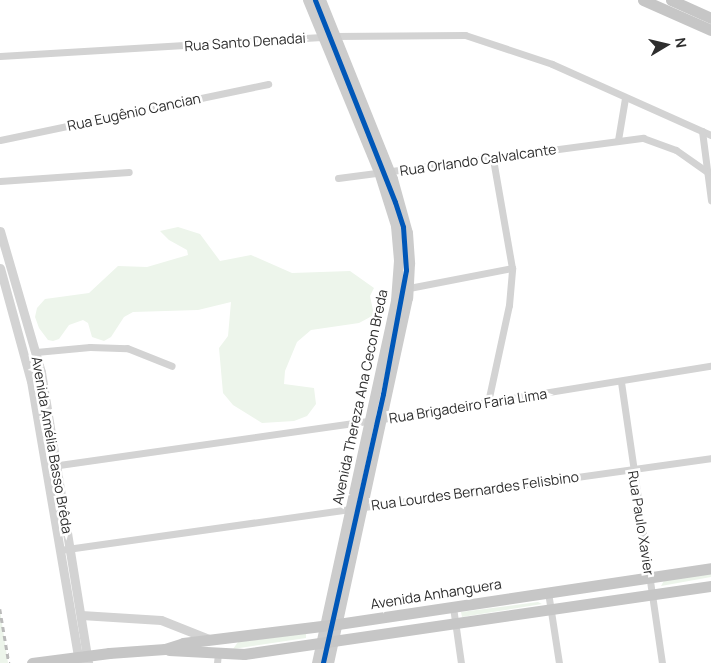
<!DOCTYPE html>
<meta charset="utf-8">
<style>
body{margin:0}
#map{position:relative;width:711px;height:663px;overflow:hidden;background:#fff;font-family:Manrope,sans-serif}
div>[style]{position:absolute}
.green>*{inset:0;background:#edf5eb}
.minor>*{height:7px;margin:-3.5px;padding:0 3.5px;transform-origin:3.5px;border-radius:3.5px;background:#d3d3d3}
.tertiary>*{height:9px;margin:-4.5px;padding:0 4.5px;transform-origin:4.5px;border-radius:4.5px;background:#d3d3d3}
.secondary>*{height:10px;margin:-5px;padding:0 5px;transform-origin:5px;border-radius:5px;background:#ccc}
.primary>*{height:11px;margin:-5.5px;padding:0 5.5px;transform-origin:5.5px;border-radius:5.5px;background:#c6c6c6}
.rail>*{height:2.5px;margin-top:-1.25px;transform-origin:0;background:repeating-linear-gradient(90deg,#bababa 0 5px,transparent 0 9px)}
.primary-bridge>*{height:11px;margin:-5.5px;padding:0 5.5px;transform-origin:5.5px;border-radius:5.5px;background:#c6c6c6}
.cycleway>*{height:5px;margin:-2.5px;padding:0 2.5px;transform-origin:2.5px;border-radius:2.5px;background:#0057b8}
span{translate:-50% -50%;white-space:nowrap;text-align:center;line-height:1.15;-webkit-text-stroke:5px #fff;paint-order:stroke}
.street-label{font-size:14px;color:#2e2e2e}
.north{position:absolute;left:641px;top:20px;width:50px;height:50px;-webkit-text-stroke:4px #fff;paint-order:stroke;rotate:81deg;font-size:14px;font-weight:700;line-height:20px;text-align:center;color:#2e2e2e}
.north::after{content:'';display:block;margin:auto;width:18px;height:22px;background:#2e2e2e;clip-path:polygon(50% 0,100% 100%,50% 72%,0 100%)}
</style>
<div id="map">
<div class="green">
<i style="clip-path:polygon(178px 227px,200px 234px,220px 261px,251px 255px,292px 273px,350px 271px,374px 288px,370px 296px,374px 315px,359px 323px,311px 330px,297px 342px,285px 371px,284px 384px,314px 388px,316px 404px,307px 416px,294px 421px,262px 423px,233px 405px,223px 393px,219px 348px,228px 336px,231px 302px,198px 310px,133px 312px,124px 317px,111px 337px,104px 341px,92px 337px,88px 323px,83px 320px,69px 325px,59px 339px,53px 341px,48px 340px,39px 328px,35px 317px,37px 308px,45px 299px,89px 293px,118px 266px,147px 267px,188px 255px,187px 250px,169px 240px,160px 231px)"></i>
<i style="clip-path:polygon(711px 573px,711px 577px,661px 586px,665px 579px)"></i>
<i style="clip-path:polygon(538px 602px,542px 604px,462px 617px,461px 612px)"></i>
<i style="clip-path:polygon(0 610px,8px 663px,0 663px)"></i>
<i style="clip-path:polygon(306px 633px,306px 638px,233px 649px,238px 642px)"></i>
</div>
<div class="minor">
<i style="left:0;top:56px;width:335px;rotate:-3.4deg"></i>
<i style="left:334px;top:36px;width:131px;rotate:-0.4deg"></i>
<i style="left:465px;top:35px;width:92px;rotate:18.4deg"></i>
<i style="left:552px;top:64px;width:174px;rotate:24.1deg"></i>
<i style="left:702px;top:131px;width:70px;rotate:82.6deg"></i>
<i style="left:0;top:140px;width:274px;rotate:-11.8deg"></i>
<i style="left:618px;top:140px;width:43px;rotate:-80.5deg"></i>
<i style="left:338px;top:178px;width:308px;rotate:-7.5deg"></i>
<i style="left:643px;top:138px;width:35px;rotate:20deg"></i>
<i style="left:676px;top:150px;width:38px;rotate:35deg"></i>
<i style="left:0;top:181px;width:129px;rotate:-4deg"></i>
<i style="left:409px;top:288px;width:105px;rotate:-11deg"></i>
<i style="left:36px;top:352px;width:54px;rotate:-5.3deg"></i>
<i style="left:90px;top:347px;width:37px;rotate:2deg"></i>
<i style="left:127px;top:348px;width:48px;rotate:21.8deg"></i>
<i style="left:621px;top:382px;width:284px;rotate:81.7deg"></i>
<i style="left:488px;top:402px;width:99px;rotate:-77.8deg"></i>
<i style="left:509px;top:305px;width:37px;rotate:-85deg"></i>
<i style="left:512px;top:268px;width:111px;rotate:-99.9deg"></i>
<i style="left:52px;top:466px;width:333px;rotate:-8.1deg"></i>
<i style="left:382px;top:419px;width:333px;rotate:-9.2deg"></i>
<i style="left:60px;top:550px;width:657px;rotate:-8.04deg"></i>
<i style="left:548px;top:592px;width:72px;rotate:81.2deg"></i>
<i style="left:453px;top:607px;width:57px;rotate:81.9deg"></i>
<i style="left:217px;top:663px;width:9px;rotate:-84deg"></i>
</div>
<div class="tertiary">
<i style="left:0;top:231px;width:147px;rotate:73.8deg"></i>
<i style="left:41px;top:372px;width:295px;rotate:80.8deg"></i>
<i style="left:0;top:268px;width:117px;rotate:74.7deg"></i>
<i style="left:31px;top:381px;width:286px;rotate:80.3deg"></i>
<i style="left:81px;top:615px;width:80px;rotate:3.6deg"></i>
<i style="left:161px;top:620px;width:52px;rotate:21.6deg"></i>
</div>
<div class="secondary">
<i style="left:308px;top:0;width:186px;rotate:67.6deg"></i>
<i style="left:379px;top:172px;width:57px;rotate:72.5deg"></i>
<i style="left:396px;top:226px;width:35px;rotate:85deg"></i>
<i style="left:399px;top:261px;width:40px;rotate:94.3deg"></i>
<i style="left:396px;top:301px;width:371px;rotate:102.3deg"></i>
<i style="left:321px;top:0;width:193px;rotate:68.1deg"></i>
<i style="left:393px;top:179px;width:56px;rotate:74.5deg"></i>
<i style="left:408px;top:233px;width:31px;rotate:86deg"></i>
<i style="left:410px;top:264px;width:34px;rotate:93deg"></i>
<i style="left:408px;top:298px;width:373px;rotate:102.2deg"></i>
</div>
<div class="primary">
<i style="left:643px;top:0;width:74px;rotate:23.8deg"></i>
<i style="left:671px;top:0;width:44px;rotate:24.2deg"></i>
<i style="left:169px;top:650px;width:75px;rotate:3.1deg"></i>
<i style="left:244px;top:654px;width:472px;rotate:-8.3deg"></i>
<i style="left:109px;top:653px;width:56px;rotate:-4.1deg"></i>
<i style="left:165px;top:649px;width:19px;rotate:-18deg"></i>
<i style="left:183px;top:643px;width:156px;rotate:-7deg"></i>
<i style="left:338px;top:624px;width:377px;rotate:-8.5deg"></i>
</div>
<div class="rail">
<i style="left:0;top:609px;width:55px;rotate:80.5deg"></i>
</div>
<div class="primary-bridge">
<i style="left:32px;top:663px;width:78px;rotate:-7.4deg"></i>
</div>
<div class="cycleway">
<i style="left:315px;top:0;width:217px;rotate:68.4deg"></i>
<i style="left:395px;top:202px;width:26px;rotate:72deg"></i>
<i style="left:403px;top:227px;width:43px;rotate:86deg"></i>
<i style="left:406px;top:270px;width:126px;rotate:100.5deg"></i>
<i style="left:383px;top:394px;width:276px;rotate:102.6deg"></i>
</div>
<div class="street-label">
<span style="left:245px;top:42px;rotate:-4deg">Rua Santo Denadai</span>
<span style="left:134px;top:112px;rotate:-12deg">Rua Eugênio Cancian</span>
<span style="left:478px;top:160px;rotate:-8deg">Rua Orlando Calvalcante</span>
<span style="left:360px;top:397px;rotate:-78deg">Avenida Thereza Ana Cecon Breda</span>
<span style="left:468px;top:406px;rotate:-9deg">Rua Brigadeiro Faria Lima</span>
<span style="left:52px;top:445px;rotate:80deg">Avenida Amélia Basso Brêda</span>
<span style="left:475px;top:491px;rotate:-8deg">Rua Lourdes Bernardes Felisbino</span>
<span style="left:641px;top:523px;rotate:81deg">Rua Paulo Xavier</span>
<span style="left:436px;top:594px;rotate:-9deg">Avenida Anhanguera</span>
</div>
<div class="north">N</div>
</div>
